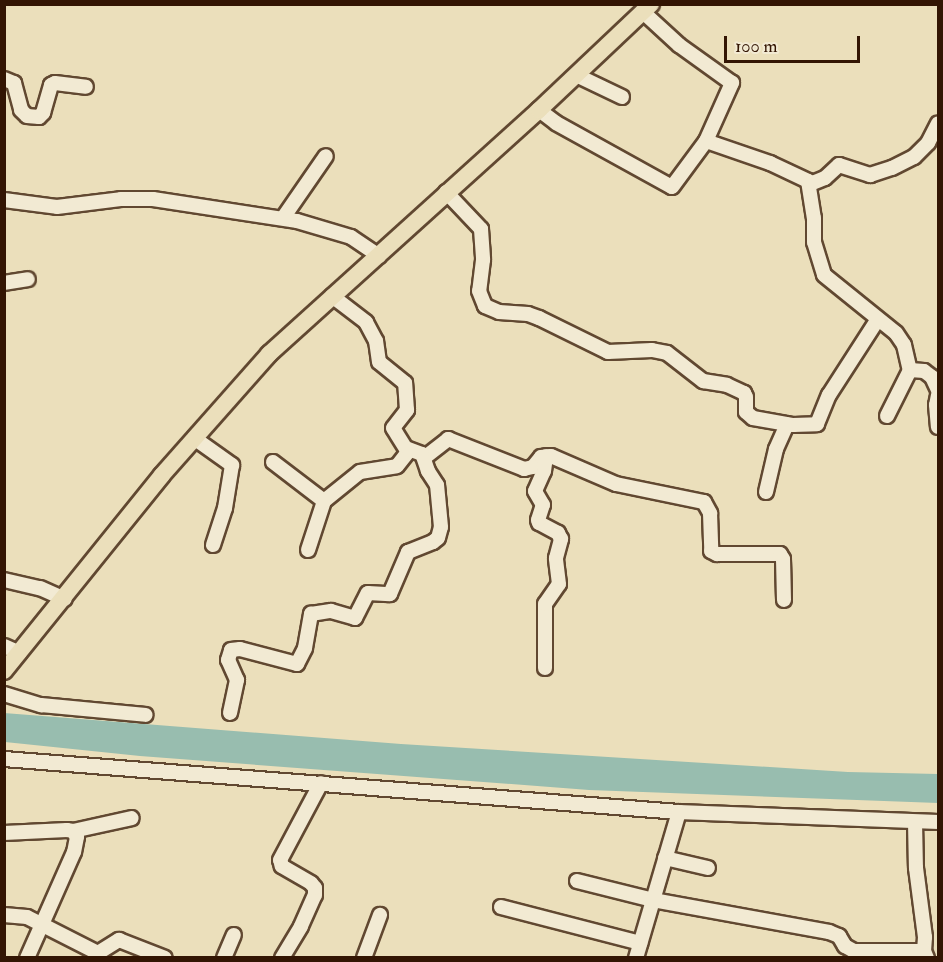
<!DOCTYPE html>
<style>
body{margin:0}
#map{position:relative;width:943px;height:962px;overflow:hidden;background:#ebdfbb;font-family:"IM FELL Double Pica",serif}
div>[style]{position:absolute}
.water>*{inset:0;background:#98bdaf}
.roads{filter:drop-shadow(2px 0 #614831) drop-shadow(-2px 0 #614831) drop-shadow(0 2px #614831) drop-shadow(0 -2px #614831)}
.minor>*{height:14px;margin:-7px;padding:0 7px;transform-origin:7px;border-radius:7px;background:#f2ead3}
.major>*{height:16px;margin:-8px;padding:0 8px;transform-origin:8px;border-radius:8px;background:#ebdfbb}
span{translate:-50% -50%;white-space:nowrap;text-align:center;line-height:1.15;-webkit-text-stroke:4.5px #f2ead3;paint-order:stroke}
.frame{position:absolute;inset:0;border:6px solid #331503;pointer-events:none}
.scale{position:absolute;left:724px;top:36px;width:136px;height:27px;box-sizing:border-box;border:3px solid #331503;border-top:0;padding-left:8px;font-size:18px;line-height:21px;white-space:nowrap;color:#331503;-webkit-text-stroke:4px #f2ead3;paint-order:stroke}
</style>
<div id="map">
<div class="water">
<i style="clip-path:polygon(4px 713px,401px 744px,848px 772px,938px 774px,938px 803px,589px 790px,140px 756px,5px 742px)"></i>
</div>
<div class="roads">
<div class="minor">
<i style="left:576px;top:75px;width:51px;rotate:25.6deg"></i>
<i style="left:4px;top:79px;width:11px;rotate:22deg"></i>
<i style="left:14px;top:83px;width:28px;rotate:75deg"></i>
<i style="left:21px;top:110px;width:8px;rotate:45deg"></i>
<i style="left:27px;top:116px;width:12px;rotate:5deg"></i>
<i style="left:39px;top:117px;width:6px;rotate:-45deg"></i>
<i style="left:43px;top:113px;width:29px;rotate:-74deg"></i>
<i style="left:51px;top:85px;width:4px;rotate:-27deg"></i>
<i style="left:55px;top:83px;width:31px;rotate:7deg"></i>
<i style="left:539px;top:110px;width:21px;rotate:37deg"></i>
<i style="left:556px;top:123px;width:132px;rotate:28.9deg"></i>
<i style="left:672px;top:187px;width:57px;rotate:-53.5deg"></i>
<i style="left:706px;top:141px;width:64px;rotate:-65.9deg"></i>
<i style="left:732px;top:83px;width:65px;rotate:-144.4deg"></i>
<i style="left:679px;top:45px;width:49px;rotate:-137.5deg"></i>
<i style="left:706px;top:141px;width:68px;rotate:19deg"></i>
<i style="left:770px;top:163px;width:42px;rotate:25.3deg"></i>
<i style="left:808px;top:181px;width:37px;rotate:81deg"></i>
<i style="left:814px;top:218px;width:24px;rotate:90deg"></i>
<i style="left:814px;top:242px;width:34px;rotate:73deg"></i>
<i style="left:824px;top:275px;width:92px;rotate:38.9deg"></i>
<i style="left:896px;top:333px;width:14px;rotate:56deg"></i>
<i style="left:904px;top:345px;width:26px;rotate:77deg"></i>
<i style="left:810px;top:184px;width:16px;rotate:-22deg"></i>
<i style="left:825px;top:178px;width:19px;rotate:-43deg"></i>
<i style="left:839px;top:165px;width:33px;rotate:18deg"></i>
<i style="left:870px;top:175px;width:23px;rotate:-18deg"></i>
<i style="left:892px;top:168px;width:25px;rotate:-27deg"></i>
<i style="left:914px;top:157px;width:20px;rotate:-45deg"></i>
<i style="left:928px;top:143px;width:22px;rotate:-63deg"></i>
<i style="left:446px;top:192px;width:51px;rotate:46.6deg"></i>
<i style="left:481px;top:229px;width:31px;rotate:86deg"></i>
<i style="left:483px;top:260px;width:31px;rotate:97deg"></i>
<i style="left:479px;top:291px;width:16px;rotate:68deg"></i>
<i style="left:485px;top:306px;width:15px;rotate:23deg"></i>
<i style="left:499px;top:312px;width:29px;rotate:4deg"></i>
<i style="left:528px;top:314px;width:12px;rotate:20deg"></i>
<i style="left:539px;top:318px;width:77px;rotate:26.2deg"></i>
<i style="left:608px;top:352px;width:44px;rotate:-2.6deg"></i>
<i style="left:652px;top:350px;width:15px;rotate:11deg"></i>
<i style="left:667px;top:353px;width:46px;rotate:37.9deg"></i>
<i style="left:703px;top:381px;width:24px;rotate:9deg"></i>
<i style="left:727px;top:385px;width:19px;rotate:25deg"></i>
<i style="left:744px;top:393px;width:4px;rotate:63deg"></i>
<i style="left:746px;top:397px;width:15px;rotate:90deg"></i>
<i style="left:746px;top:412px;width:9px;rotate:41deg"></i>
<i style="left:753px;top:418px;width:41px;rotate:9.9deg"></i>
<i style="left:793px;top:425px;width:24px;rotate:-2deg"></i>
<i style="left:817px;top:424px;width:31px;rotate:-68deg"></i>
<i style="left:829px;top:395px;width:90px;rotate:-57.2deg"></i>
<i style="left:4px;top:200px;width:53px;rotate:7.5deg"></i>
<i style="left:57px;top:207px;width:64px;rotate:-7.1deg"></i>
<i style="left:121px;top:199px;width:32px"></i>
<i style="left:153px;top:199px;width:146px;rotate:8.7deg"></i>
<i style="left:297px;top:221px;width:56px;rotate:16.5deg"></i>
<i style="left:351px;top:237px;width:34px;rotate:34deg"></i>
<i style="left:283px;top:218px;width:75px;rotate:-55.3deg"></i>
<i style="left:4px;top:283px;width:24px;rotate:-9deg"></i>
<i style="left:938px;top:395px;width:10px;rotate:101deg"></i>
<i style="left:936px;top:405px;width:22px;rotate:85deg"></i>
<i style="left:887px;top:416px;width:51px;rotate:-63.4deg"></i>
<i style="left:910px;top:370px;width:14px;rotate:4deg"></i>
<i style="left:924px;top:371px;width:10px;rotate:37deg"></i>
<i style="left:932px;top:377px;width:14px;rotate:65deg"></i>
<i style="left:194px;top:438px;width:47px;rotate:35.4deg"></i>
<i style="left:232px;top:465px;width:44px;rotate:99.2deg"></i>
<i style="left:225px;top:508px;width:39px;rotate:108deg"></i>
<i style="left:424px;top:458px;width:31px;rotate:-38deg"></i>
<i style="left:448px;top:439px;width:82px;rotate:21.5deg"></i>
<i style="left:524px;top:469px;width:9px;rotate:-13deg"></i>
<i style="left:533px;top:467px;width:13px;rotate:-51deg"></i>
<i style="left:541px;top:457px;width:10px;rotate:-6deg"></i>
<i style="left:551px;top:456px;width:71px;rotate:23.3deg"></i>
<i style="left:616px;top:484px;width:90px;rotate:11.6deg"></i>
<i style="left:704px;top:502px;width:13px;rotate:61deg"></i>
<i style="left:710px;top:513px;width:38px;rotate:88deg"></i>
<i style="left:711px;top:551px;width:7px;rotate:27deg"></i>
<i style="left:717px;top:554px;width:63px"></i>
<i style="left:780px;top:554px;width:6px;rotate:59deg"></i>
<i style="left:783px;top:559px;width:41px;rotate:88.6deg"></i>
<i style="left:273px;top:462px;width:64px;rotate:37.4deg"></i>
<i style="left:766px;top:492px;width:44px;rotate:-76.9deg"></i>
<i style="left:776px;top:449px;width:27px;rotate:-66deg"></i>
<i style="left:308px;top:550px;width:52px;rotate:-71.9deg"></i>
<i style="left:324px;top:501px;width:46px;rotate:-38.9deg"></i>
<i style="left:360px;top:472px;width:37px;rotate:-9deg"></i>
<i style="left:397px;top:466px;width:18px;rotate:-52deg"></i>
<i style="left:408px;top:452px;width:28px;rotate:-122deg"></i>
<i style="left:393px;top:428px;width:23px;rotate:-52deg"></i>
<i style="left:407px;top:410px;width:27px;rotate:-94deg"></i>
<i style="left:405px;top:383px;width:33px;rotate:-141deg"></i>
<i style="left:379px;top:362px;width:21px;rotate:-98deg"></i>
<i style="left:376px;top:341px;width:21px;rotate:-118deg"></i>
<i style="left:366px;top:322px;width:43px;rotate:-142.6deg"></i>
<i style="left:4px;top:580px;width:37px;rotate:13deg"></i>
<i style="left:40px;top:588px;width:27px;rotate:24deg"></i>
<i style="left:4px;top:646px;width:17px;rotate:24deg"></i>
<i style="left:545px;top:668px;width:64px;rotate:-90deg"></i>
<i style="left:545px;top:604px;width:24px;rotate:-55deg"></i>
<i style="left:559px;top:584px;width:26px;rotate:-97deg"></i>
<i style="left:556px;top:558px;width:20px;rotate:-75deg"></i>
<i style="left:561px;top:539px;width:7px;rotate:-117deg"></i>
<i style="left:558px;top:533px;width:21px;rotate:-152deg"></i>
<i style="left:539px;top:523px;width:3px;rotate:-108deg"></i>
<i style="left:538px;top:520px;width:16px;rotate:-72deg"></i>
<i style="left:543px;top:505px;width:16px;rotate:-120deg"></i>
<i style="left:535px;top:491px;width:22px;rotate:-66deg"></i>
<i style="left:544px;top:471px;width:15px;rotate:-82deg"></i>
<i style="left:4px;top:694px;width:39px;rotate:17deg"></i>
<i style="left:41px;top:705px;width:105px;rotate:5.4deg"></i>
<i style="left:230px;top:713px;width:34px;rotate:-78deg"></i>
<i style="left:237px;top:680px;width:22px;rotate:-114deg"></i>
<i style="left:228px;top:660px;width:10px;rotate:-73deg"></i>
<i style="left:231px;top:650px;width:9px;rotate:-6deg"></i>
<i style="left:240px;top:649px;width:59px;rotate:14.7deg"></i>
<i style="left:297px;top:664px;width:18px;rotate:-63deg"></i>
<i style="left:305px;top:648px;width:35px;rotate:-80deg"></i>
<i style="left:311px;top:614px;width:20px;rotate:-9deg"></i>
<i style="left:331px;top:611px;width:25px;rotate:16deg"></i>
<i style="left:355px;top:618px;width:28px;rotate:-63deg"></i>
<i style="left:368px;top:593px;width:22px;rotate:3deg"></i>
<i style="left:390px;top:594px;width:46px;rotate:-66.8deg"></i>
<i style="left:408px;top:552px;width:27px;rotate:-22deg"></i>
<i style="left:433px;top:542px;width:6px;rotate:-39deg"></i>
<i style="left:438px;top:538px;width:11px;rotate:-75deg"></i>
<i style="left:441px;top:527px;width:42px;rotate:-95.4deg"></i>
<i style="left:437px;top:485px;width:17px;rotate:-123deg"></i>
<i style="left:428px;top:471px;width:18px;rotate:-109deg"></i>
<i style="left:422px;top:454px;width:15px;rotate:-160deg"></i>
<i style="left:4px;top:759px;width:677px;rotate:4.49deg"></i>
<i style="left:679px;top:812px;width:259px;rotate:2.2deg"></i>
<i style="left:915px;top:822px;width:46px;rotate:88.8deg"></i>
<i style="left:916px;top:868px;width:70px;rotate:82.6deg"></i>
<i style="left:925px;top:937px;width:14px;rotate:94deg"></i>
<i style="left:73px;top:831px;width:60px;rotate:-12.4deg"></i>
<i style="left:4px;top:833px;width:63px;rotate:-2.7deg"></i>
<i style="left:67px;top:830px;width:6px;rotate:9deg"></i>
<i style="left:73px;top:831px;width:7px;rotate:56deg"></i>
<i style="left:77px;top:837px;width:15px;rotate:101deg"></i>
<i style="left:74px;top:852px;width:116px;rotate:113.9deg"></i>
<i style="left:665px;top:858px;width:44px;rotate:13.1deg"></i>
<i style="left:577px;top:881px;width:78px;rotate:14deg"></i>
<i style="left:653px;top:900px;width:179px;rotate:10.3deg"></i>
<i style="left:829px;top:932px;width:11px;rotate:22deg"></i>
<i style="left:839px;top:936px;width:12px;rotate:59deg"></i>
<i style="left:845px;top:946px;width:10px;rotate:29deg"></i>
<i style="left:854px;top:951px;width:70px"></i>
<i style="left:924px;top:951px;width:8px;rotate:67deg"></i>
<i style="left:501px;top:907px;width:144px;rotate:14.5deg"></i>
<i style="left:4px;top:915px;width:23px;rotate:5deg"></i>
<i style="left:27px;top:917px;width:80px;rotate:26.9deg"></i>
<i style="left:98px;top:953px;width:25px;rotate:-32deg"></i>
<i style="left:119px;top:940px;width:49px;rotate:21.4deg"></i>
<i style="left:224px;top:958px;width:25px;rotate:-67deg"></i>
<i style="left:282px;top:958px;width:37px;rotate:-59deg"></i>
<i style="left:301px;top:926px;width:34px;rotate:-66deg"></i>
<i style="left:315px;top:895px;width:7px;rotate:-90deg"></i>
<i style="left:315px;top:888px;width:6px;rotate:-129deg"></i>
<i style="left:311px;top:883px;width:34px;rotate:-150deg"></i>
<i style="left:282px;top:866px;width:6px;rotate:-108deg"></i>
<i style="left:280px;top:860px;width:87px;rotate:-62deg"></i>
<i style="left:364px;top:958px;width:46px;rotate:-69.6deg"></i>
<i style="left:636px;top:958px;width:152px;rotate:-73.6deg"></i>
</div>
<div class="major">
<i style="left:4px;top:671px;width:252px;rotate:-51.1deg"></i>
<i style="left:162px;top:475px;width:162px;rotate:-48.5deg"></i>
<i style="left:269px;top:354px;width:364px;rotate:-42.1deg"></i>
<i style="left:539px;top:110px;width:154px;rotate:-43.4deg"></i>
</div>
</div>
<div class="frame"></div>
<div class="scale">100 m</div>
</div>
